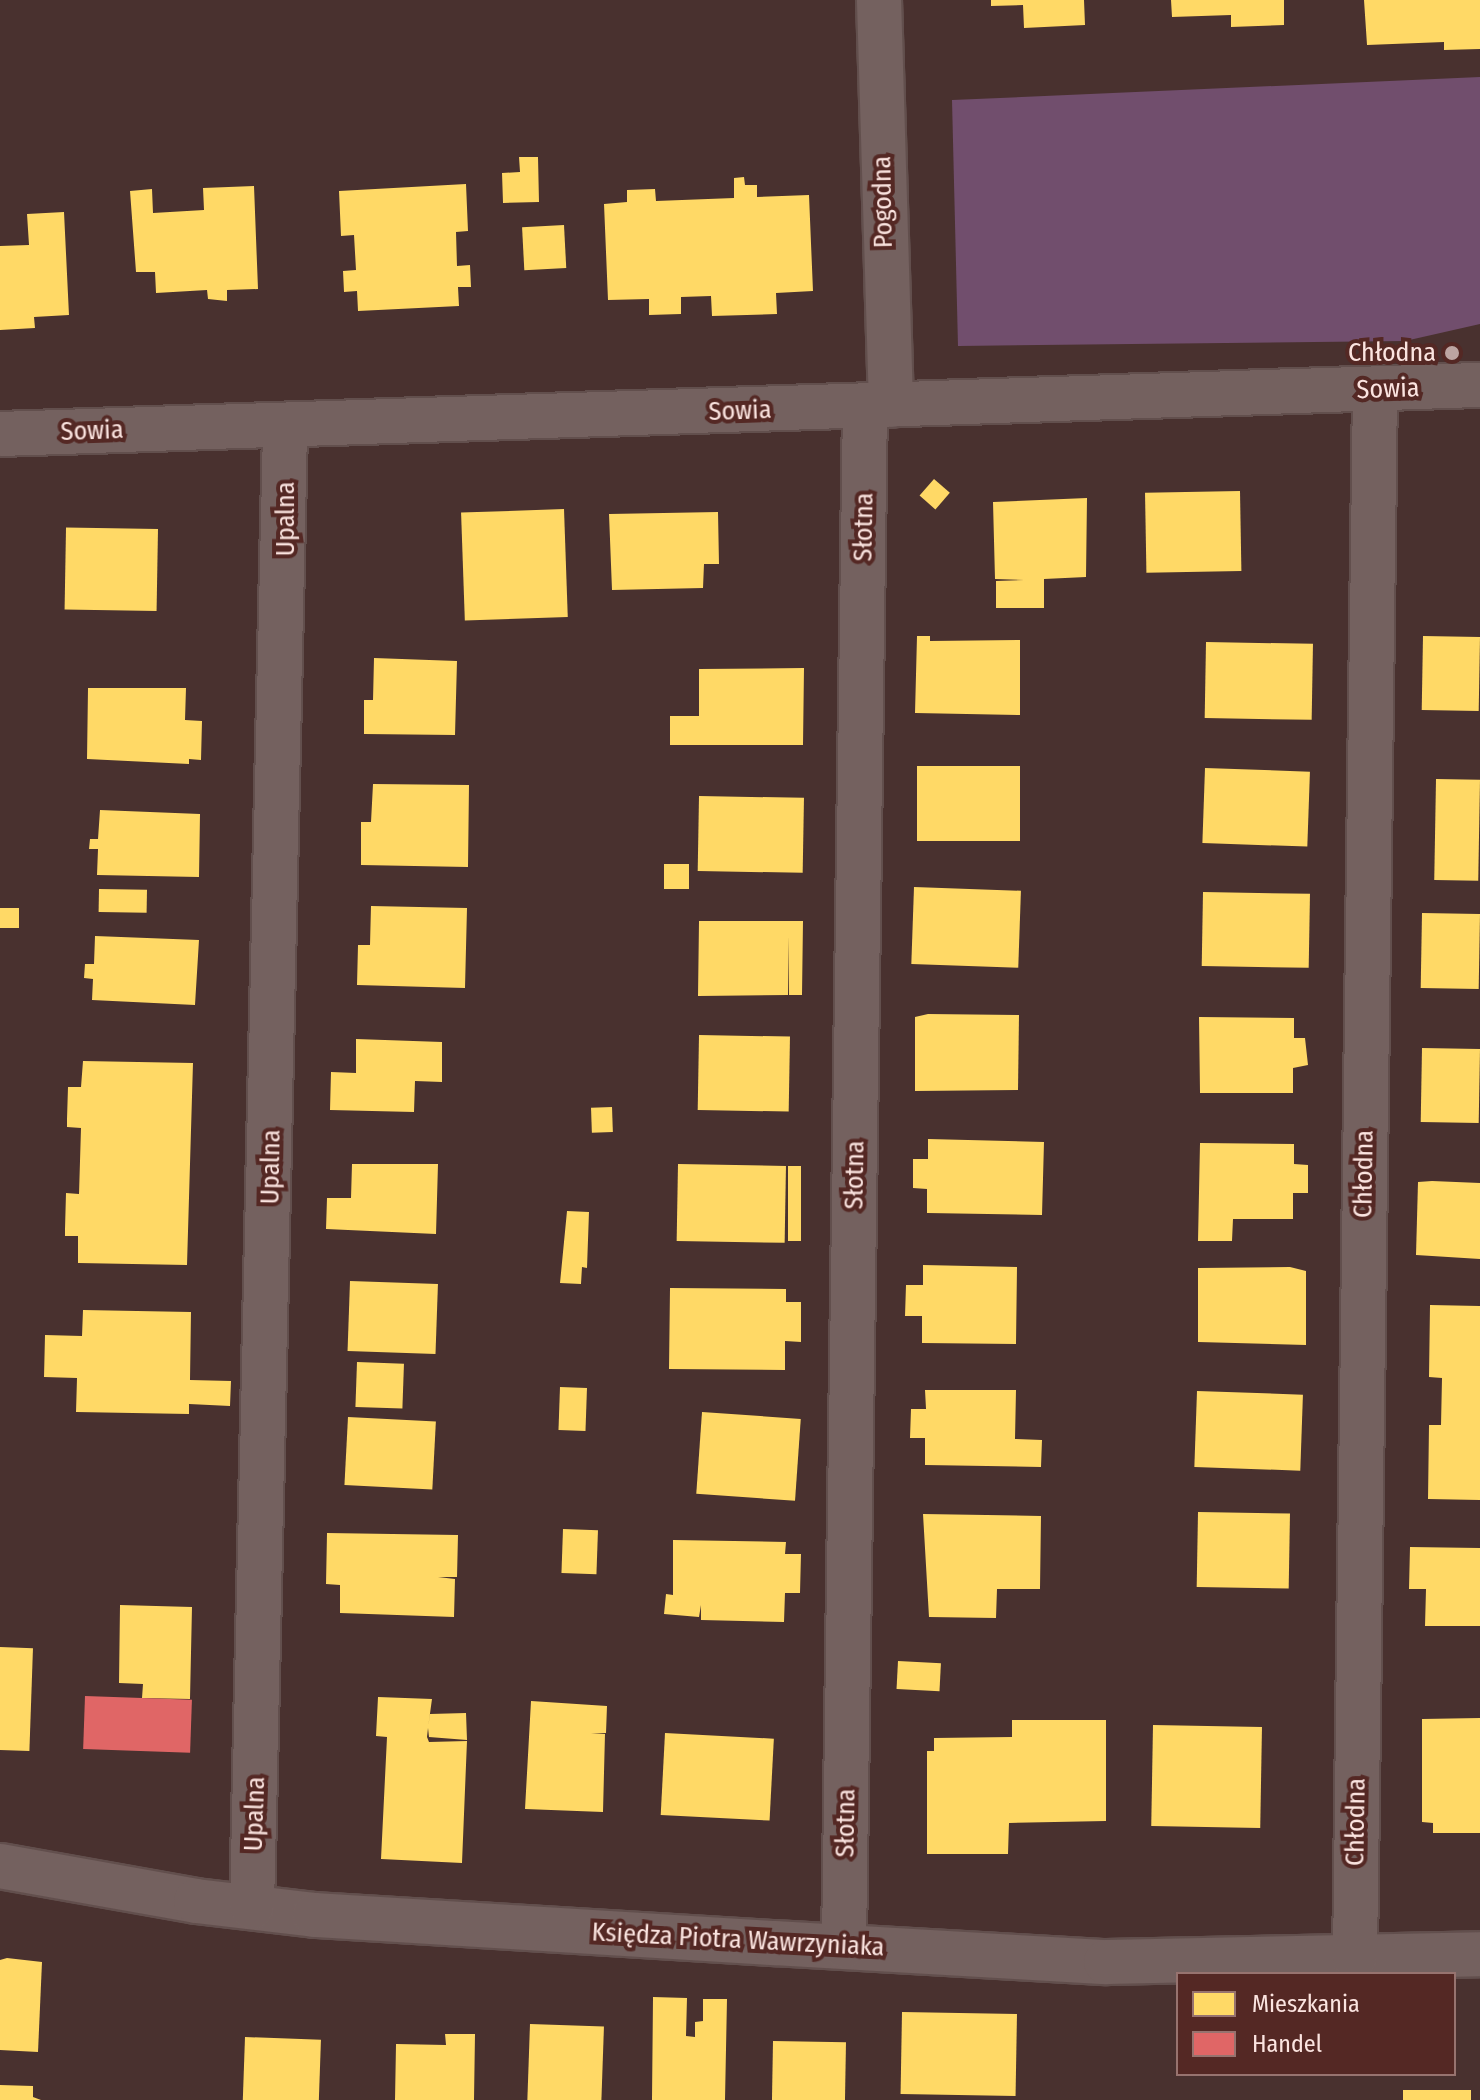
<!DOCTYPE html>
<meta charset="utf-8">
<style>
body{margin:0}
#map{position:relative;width:1480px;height:2100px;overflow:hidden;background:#49312f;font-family:"Fira Sans Condensed",sans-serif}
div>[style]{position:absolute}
.green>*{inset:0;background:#714e6d}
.homes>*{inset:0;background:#ffd966;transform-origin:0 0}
.shops>*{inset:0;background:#e06666;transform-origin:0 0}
.roads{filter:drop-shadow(2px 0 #624f4d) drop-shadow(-2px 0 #624f4d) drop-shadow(0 2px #624f4d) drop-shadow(0 -2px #624f4d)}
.minor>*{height:44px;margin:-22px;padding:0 22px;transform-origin:22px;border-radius:22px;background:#74615f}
.tertiary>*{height:44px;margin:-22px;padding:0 22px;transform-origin:22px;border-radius:22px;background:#74615f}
.dots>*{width:22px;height:22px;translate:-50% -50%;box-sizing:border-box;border:4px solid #542824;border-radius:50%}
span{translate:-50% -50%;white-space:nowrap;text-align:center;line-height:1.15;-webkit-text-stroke:8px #542824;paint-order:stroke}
.street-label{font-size:26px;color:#fbe4e0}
.poi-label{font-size:26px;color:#fbe4e0}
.right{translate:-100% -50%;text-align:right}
.legend{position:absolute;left:1176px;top:1972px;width:280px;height:104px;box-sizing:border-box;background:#542824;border:2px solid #97736f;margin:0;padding:10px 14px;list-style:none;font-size:24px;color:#fbe4e0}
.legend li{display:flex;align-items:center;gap:16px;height:40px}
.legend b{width:40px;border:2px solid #97736f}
</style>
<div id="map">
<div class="green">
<i style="clip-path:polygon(1480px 77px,1480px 324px,1405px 341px,958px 346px,952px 100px)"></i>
</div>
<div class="homes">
<i style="clip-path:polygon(991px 0,1084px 0,1085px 25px,1024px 28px,1023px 5px,991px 6px)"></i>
<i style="clip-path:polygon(1171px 0,1284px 0,1284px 25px,1231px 27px,1231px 15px,1172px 17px)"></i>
<i style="clip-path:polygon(1364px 0,1480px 0,1480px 49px,1444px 50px,1444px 42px,1367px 45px)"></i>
<i style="clip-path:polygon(519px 157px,538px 157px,539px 202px,503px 203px,502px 173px,520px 172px)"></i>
<i style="clip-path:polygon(744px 177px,745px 185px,757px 185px,757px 197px,809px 195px,813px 291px,776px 293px,777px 314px,712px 316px,711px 296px,681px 297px,681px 314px,649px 315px,649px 299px,608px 300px,604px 204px,627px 202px,627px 190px,655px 189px,656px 201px,734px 198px,734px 178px)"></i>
<i style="clip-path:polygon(466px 184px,468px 231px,456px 232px,457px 266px,470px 265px,471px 287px,458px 287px,459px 306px,358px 311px,357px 291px,344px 292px,343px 271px,356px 270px,354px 235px,341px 236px,339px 191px)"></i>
<i style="clip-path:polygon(254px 186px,258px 289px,227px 290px,227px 301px,208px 299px,207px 290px,156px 293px,155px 272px,136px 272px,130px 191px,152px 189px,153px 213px,204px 210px,203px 188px)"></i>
<i style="clip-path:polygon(64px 212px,69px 315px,34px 317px,35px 328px,0 330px,0 246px,29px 245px,27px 214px)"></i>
<i style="left:564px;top:225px;width:43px;height:42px;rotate:87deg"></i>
<i style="left:934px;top:479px;width:21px;height:22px;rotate:41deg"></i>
<i style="left:1240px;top:491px;width:80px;height:95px;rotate:89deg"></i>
<i style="clip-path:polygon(1087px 498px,1086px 577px,1044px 579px,1044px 608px,996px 608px,996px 581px,1024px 580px,995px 579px,993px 502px)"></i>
<i style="left:564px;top:509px;width:108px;height:103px;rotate:88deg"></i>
<i style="clip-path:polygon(718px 512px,719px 564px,704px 564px,703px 588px,612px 590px,609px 514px)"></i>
<i style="left:158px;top:529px;width:82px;height:92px;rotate:91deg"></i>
<i style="clip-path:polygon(917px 636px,930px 636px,930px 641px,1020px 640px,1020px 715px,915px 713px)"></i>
<i style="left:1423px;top:636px;width:57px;height:74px;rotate:1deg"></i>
<i style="left:1206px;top:642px;width:107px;height:76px;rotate:1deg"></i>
<i style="clip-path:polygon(374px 658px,457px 661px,455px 735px,364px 734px,364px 700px,373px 700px)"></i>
<i style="clip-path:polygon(804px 668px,803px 745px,670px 745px,670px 716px,699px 716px,699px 669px)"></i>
<i style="clip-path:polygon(88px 688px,186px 688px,185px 720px,202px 721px,201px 760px,189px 759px,189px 764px,87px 759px)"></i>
<i style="left:1020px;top:766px;width:75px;height:103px;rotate:90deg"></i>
<i style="left:1205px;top:768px;width:105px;height:75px;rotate:2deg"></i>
<i style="left:1436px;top:779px;width:44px;height:101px;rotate:1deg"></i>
<i style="clip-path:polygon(373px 784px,469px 785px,468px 867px,361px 865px,361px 822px,371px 822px)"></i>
<i style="left:699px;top:796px;width:105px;height:75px;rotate:1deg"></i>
<i style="clip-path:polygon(100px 810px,200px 814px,199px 877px,97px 875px,98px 849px,89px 849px,90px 839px,98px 839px)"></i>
<i style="left:664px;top:864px;width:25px;height:25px"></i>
<i style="left:914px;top:887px;width:107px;height:77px;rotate:2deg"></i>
<i style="left:99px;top:889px;width:48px;height:23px;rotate:1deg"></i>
<i style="left:1203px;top:892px;width:107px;height:74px;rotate:1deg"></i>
<i style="clip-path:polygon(371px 906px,467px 908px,465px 988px,357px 985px,358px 945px,370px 945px)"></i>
<i style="left:0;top:908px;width:19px;height:20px"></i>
<i style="left:1422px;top:913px;width:58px;height:75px;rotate:1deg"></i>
<i style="clip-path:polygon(699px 921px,803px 921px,802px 995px,789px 995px,788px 936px,788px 995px,698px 996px)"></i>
<i style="clip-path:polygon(95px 936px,199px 940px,195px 1005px,92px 1000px,93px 979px,84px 978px,85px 964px,94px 964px)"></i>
<i style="clip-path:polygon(928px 1014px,1019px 1015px,1018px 1090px,915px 1091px,915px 1017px)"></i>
<i style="clip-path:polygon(1199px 1017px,1294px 1018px,1294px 1038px,1305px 1038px,1308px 1065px,1293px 1068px,1293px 1093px,1200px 1093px)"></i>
<i style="left:699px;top:1035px;width:91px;height:75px;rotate:1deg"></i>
<i style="clip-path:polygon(356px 1039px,442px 1042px,442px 1082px,415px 1081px,414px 1112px,330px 1110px,331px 1072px,356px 1073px)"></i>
<i style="left:1422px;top:1048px;width:58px;height:74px;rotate:1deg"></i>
<i style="clip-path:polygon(83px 1061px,193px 1063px,187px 1265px,78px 1263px,78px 1236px,65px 1236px,65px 1229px,66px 1193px,79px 1194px,81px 1128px,67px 1127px,67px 1119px,68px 1087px,81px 1087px)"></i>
<i style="left:612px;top:1107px;width:25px;height:21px;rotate:88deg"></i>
<i style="clip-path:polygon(928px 1139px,1044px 1142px,1042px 1215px,927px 1213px,927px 1189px,913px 1188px,913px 1159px,928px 1159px)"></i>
<i style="clip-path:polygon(1200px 1143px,1294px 1144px,1294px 1164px,1308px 1165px,1308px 1193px,1293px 1193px,1293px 1219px,1233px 1219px,1232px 1241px,1198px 1241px)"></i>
<i style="clip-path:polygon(352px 1164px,438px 1164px,436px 1234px,326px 1229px,327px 1198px,351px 1198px)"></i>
<i style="left:678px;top:1164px;width:108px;height:77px;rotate:1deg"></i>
<i style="left:788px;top:1166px;width:13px;height:75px"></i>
<i style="clip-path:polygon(1432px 1181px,1480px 1183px,1480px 1259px,1416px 1255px,1418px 1182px)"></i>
<i style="clip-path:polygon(567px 1211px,589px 1212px,587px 1268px,582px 1267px,581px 1284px,560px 1283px)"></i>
<i style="clip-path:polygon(923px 1265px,1017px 1267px,1016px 1344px,922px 1343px,922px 1316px,905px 1316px,906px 1285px,923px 1285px)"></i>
<i style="clip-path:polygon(1290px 1267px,1306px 1271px,1306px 1345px,1198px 1342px,1198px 1268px)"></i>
<i style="left:350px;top:1281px;width:88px;height:70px;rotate:2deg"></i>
<i style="clip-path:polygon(670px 1288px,786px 1289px,786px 1302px,801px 1302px,801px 1342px,785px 1341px,785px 1370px,669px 1369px)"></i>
<i style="clip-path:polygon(1430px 1305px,1480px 1306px,1480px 1500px,1428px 1499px,1429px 1425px,1441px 1425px,1442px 1378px,1429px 1377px)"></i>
<i style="clip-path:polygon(83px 1310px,191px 1312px,190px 1380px,231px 1381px,230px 1406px,189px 1404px,189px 1414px,76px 1412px,77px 1378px,44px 1377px,45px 1335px,82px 1336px)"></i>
<i style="left:357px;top:1362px;width:47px;height:45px;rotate:2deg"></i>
<i style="left:560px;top:1387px;width:27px;height:43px;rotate:2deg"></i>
<i style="clip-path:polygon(925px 1390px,1016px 1390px,1015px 1439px,1042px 1440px,1041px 1467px,925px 1465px,925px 1438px,910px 1438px,911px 1409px,926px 1409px)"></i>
<i style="left:1197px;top:1391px;width:106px;height:76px;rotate:2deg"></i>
<i style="left:702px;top:1412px;width:99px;height:82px;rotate:4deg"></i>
<i style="left:348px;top:1417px;width:88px;height:68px;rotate:3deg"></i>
<i style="left:1198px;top:1512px;width:92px;height:75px;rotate:1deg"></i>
<i style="clip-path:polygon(923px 1514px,1041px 1516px,1040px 1589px,997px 1589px,996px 1618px,929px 1617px)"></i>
<i style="left:563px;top:1529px;width:35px;height:44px;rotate:2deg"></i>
<i style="clip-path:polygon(327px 1533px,458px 1535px,457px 1577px,438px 1577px,455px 1579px,454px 1617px,340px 1613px,340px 1585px,326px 1584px)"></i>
<i style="clip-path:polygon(673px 1540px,786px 1542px,785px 1554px,801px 1554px,800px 1593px,785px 1593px,784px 1622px,701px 1620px,701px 1605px,699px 1617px,664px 1614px,666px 1594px,673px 1595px)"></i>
<i style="clip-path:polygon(1410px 1547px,1480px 1548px,1480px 1626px,1425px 1626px,1426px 1589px,1409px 1589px)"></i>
<i style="clip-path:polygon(120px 1605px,192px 1607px,190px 1699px,142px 1698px,143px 1684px,119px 1683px)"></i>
<i style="left:0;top:1647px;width:33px;height:103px;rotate:2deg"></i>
<i style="left:898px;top:1661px;width:43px;height:28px;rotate:3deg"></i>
<i style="clip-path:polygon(378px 1697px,432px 1699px,428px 1728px,430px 1714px,466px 1713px,467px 1740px,429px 1737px,428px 1728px,427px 1737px,429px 1742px,467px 1741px,462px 1863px,381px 1859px,387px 1737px,376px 1736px)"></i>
<i style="clip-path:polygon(531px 1701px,607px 1706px,606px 1733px,591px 1734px,605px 1734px,603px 1812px,525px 1809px)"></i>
<i style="clip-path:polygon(1480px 1718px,1480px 1833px,1433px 1833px,1433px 1823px,1422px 1822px,1422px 1719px)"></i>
<i style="clip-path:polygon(1012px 1720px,1106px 1720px,1106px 1821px,1009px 1823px,1008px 1854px,927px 1854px,927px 1751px,934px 1751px,934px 1738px,1012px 1737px)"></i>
<i style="left:1153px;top:1725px;width:109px;height:101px;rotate:1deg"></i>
<i style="left:665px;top:1733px;width:109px;height:82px;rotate:3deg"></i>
<i style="clip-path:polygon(7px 1958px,42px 1962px,38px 2052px,0 2050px,0 1960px)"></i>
<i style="clip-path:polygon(653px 1997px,687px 1998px,686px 2036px,695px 2037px,695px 2022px,703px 2021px,703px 1999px,727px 1999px,725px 2100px,652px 2100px)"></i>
<i style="left:902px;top:2012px;width:115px;height:82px;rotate:1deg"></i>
<i style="left:530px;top:2024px;width:74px;height:76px;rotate:2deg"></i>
<i style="clip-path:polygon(445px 2034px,475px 2034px,474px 2100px,395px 2100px,396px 2044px,446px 2045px)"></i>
<i style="left:245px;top:2037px;width:76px;height:63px;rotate:2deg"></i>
<i style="left:773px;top:2041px;width:73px;height:59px;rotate:1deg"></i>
<i style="clip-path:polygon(0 2085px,33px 2086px,33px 2097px,41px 2100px,0 2100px)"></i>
<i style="left:1403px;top:2090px;width:68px;height:10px"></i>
</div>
<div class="shops">
<i style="left:85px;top:1696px;width:107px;height:53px;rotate:2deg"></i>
</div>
<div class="roads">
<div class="minor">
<i style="left:879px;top:0;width:405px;rotate:88.3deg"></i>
<i style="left:0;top:1866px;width:199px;rotate:10.1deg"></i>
<i style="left:196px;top:1901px;width:120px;rotate:6.7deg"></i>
<i style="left:315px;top:1915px;width:460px;rotate:3.5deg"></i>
<i style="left:774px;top:1943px;width:333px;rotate:3.3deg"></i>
<i style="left:1106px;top:1962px;width:374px;rotate:-1.2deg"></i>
<i style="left:252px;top:1907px;width:1481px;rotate:-88.72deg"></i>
<i style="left:844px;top:1946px;width:1541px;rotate:-89.22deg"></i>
<i style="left:1355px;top:1958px;width:1568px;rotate:-89.27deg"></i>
</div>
<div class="tertiary">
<i style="left:0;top:434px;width:1481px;rotate:-1.9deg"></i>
</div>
</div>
<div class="dots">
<i style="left:1452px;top:353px;background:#bda5a2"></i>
</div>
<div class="street-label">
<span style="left:883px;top:202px;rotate:-91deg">Pogodna</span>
<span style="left:1388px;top:389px;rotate:-2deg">Sowia</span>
<span style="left:740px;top:411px;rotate:-2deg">Sowia</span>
<span style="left:92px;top:431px;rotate:-2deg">Sowia</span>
<span style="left:286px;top:519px;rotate:-90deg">Upalna</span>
<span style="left:864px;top:527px;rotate:-89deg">Słotna</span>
<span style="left:271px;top:1167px;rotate:-89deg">Upalna</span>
<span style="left:1364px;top:1174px;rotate:-89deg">Chłodna</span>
<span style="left:855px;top:1175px;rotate:-89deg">Słotna</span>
<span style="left:255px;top:1814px;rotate:-88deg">Upalna</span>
<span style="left:1356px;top:1822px;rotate:-89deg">Chłodna</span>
<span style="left:846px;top:1823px;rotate:-89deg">Słotna</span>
<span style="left:738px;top:1940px;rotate:3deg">Księdza Piotra Wawrzyniaka</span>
</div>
<div class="poi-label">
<span class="right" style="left:1436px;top:353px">Chłodna</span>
</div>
<ul class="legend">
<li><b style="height:22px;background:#ffd966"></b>Mieszkania</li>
<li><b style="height:22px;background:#e06666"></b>Handel</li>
</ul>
</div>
